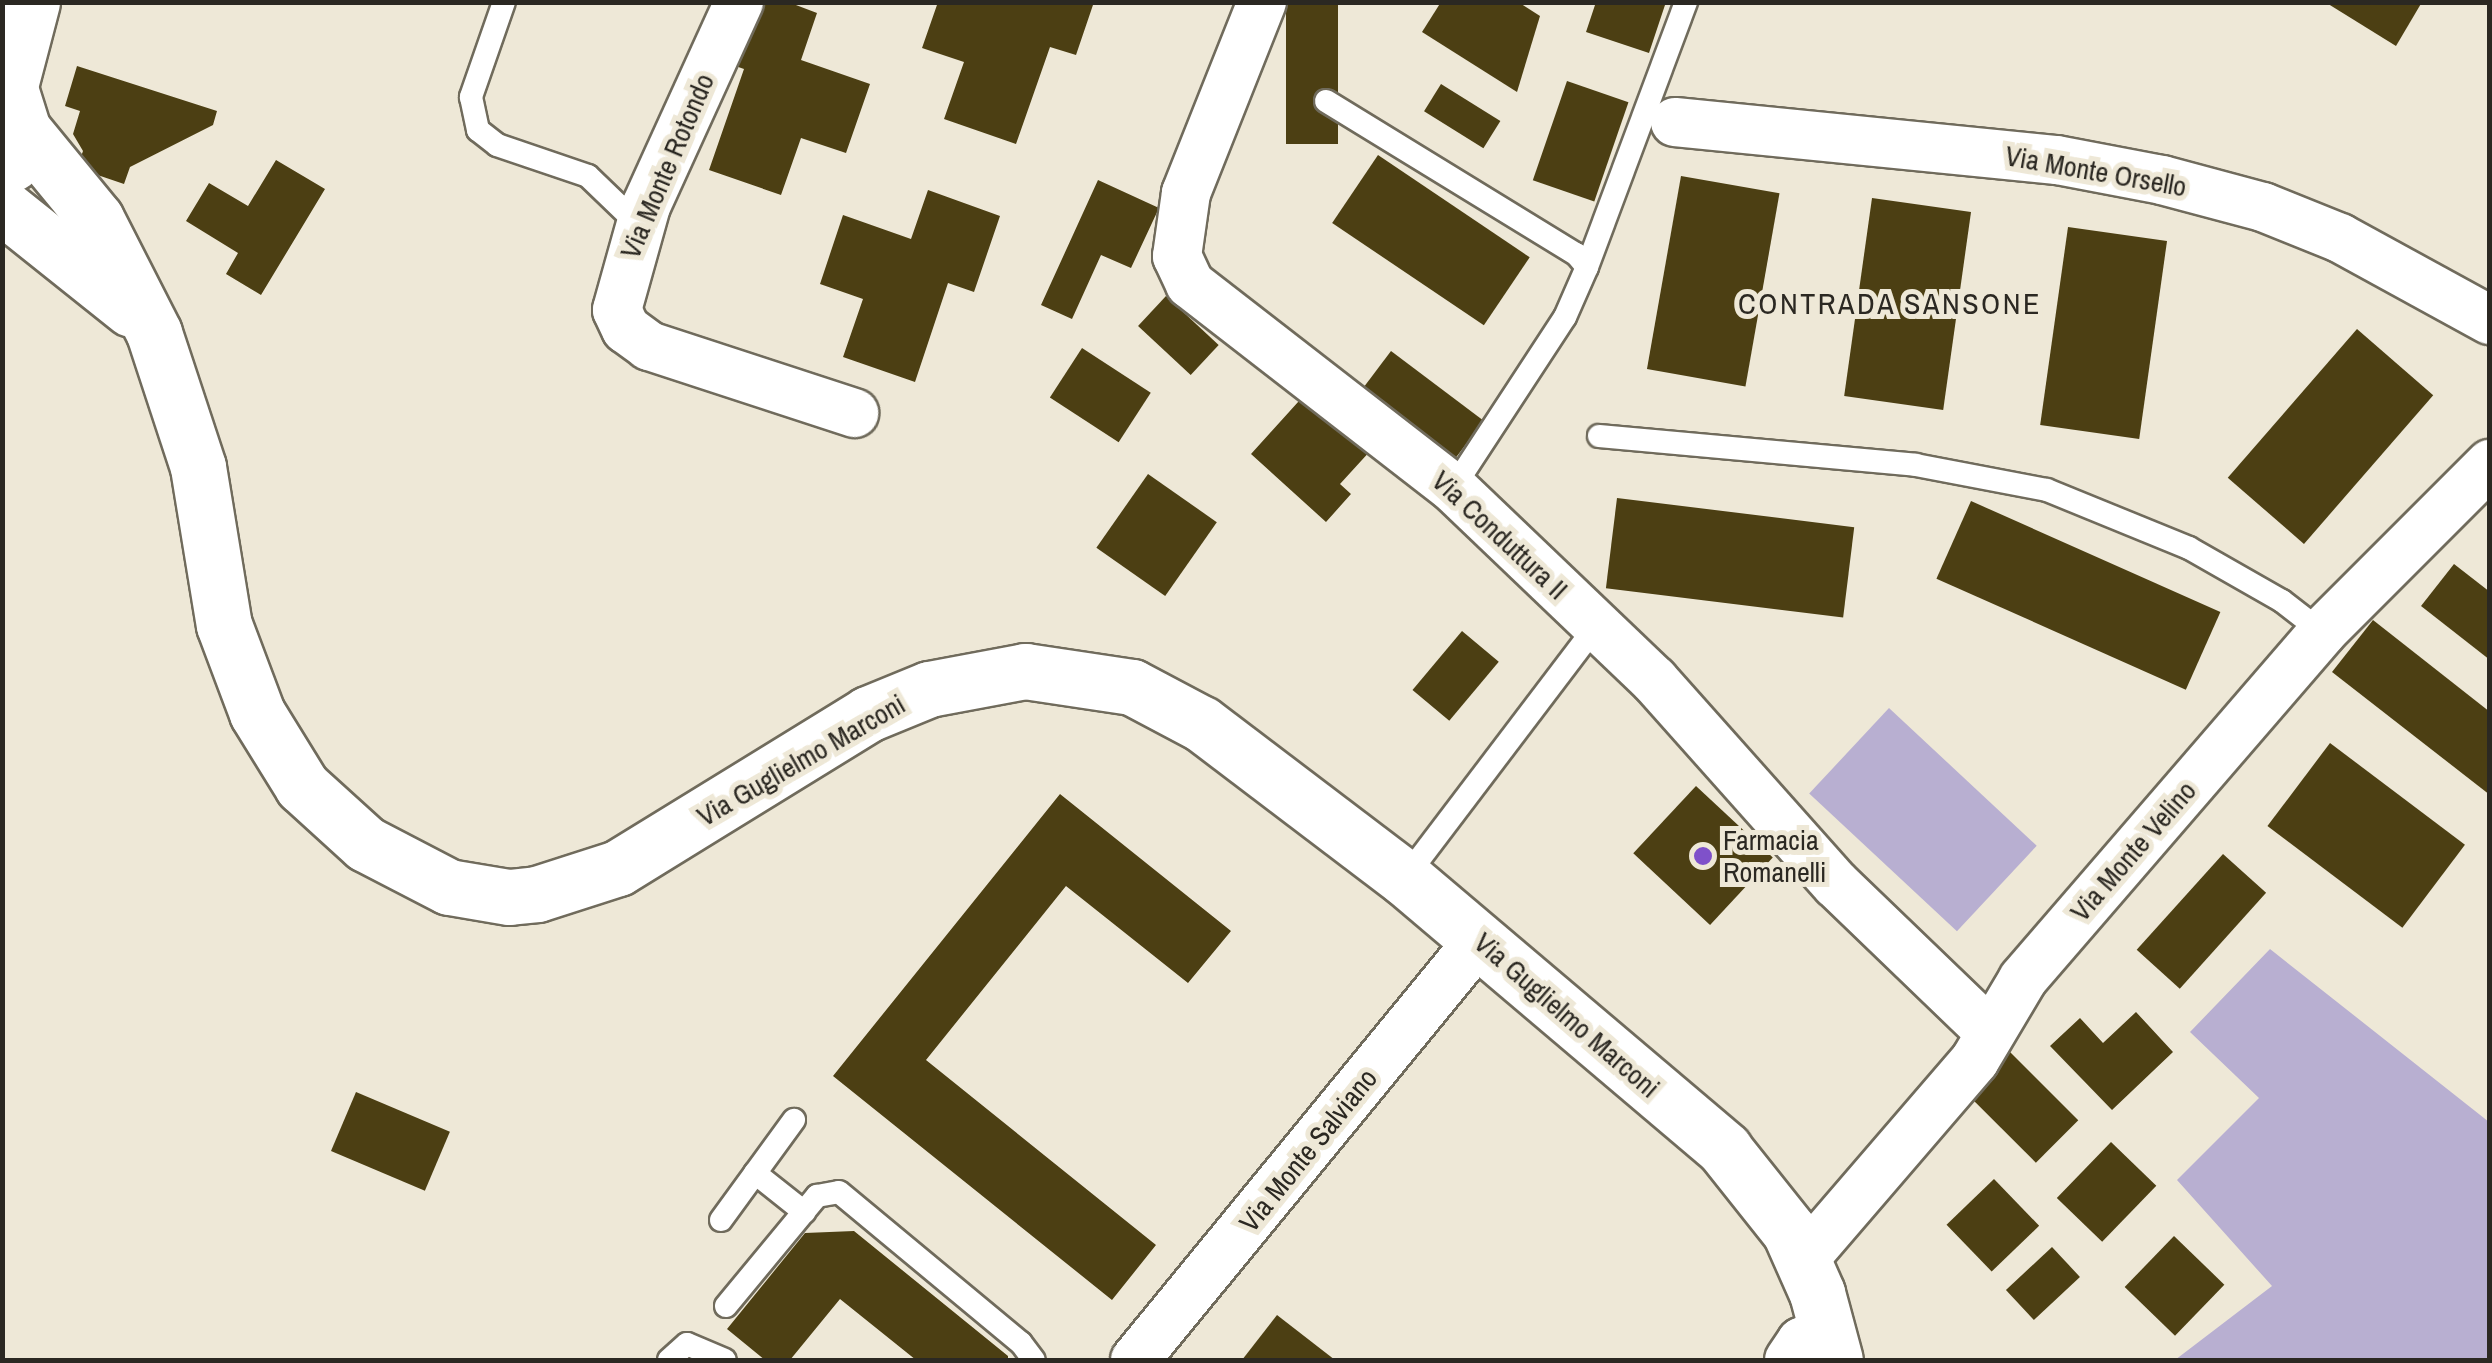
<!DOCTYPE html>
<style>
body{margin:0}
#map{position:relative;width:2492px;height:1363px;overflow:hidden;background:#eee8d7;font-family:"Archivo Narrow",sans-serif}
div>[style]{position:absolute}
.green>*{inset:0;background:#b8afd1;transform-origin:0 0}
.building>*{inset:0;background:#4c3f13;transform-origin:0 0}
.roads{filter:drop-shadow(2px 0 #706b5c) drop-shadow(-2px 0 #706b5c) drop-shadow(0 2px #706b5c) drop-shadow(0 -2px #706b5c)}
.lane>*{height:22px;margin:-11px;padding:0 11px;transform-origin:11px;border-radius:11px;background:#fff}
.street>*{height:48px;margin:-24px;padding:0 24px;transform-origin:24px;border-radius:24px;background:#fff}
.secondary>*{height:55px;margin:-27.5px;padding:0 27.5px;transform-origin:27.5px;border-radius:27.5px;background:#fff}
.dots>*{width:28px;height:28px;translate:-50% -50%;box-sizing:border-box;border:5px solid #eee8d7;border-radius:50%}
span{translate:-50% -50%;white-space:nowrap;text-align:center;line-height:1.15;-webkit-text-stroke:10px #eee8d7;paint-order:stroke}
.street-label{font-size:28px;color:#2b2822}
.poi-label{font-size:28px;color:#2b2822}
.left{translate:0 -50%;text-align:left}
.neighbourhood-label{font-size:30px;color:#2b2822;letter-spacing:2.5px}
.frame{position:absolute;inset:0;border:5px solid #2b2822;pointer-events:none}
</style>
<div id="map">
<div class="green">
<i style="left:1889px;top:708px;width:202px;height:117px;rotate:43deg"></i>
<i style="clip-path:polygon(2270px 949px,2489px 1122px,2489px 1360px,2175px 1360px,2272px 1286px,2177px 1180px,2259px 1098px,2190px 1032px)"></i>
</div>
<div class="building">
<i style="clip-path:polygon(745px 2px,788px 2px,817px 13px,801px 60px,870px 84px,846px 153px,801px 138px,781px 195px,709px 170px,744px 69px,724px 62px)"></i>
<i style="clip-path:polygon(938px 2px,1094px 2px,1076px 55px,1050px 47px,1016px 144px,944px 119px,964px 62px,922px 48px)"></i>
<i style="left:1286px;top:2px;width:52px;height:142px"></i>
<i style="clip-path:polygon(1441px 2px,1518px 2px,1540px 16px,1517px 92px,1422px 32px)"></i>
<i style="clip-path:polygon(1596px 2px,1666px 2px,1649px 53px,1586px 32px)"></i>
<i style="clip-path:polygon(2325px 2px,2422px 2px,2396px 46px)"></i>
<i style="clip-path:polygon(77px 66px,217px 111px,213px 125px,130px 167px,124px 184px,77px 168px,83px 151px,73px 134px,80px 111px,65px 106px)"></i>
<i style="left:1567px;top:81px;width:65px;height:105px;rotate:19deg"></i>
<i style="left:1441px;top:84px;width:70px;height:32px;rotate:32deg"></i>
<i style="left:1378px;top:155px;width:183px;height:82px;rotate:34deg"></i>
<i style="clip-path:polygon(276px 160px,325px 189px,261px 295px,226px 274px,238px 253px,186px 221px,209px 183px,248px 206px)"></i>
<i style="left:1681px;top:176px;width:100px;height:196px;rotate:10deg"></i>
<i style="clip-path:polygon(1098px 180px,1159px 208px,1131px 268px,1101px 255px,1072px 319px,1041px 305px)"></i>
<i style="clip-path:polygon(928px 190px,1000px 216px,974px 292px,948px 283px,915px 382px,843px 357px,863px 299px,820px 284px,843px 215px,911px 239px)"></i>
<i style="left:1872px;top:198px;width:100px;height:200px;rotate:8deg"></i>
<i style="left:2068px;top:227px;width:100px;height:200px;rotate:8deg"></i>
<i style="left:1166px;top:296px;width:72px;height:41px;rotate:43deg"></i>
<i style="left:2357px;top:329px;width:101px;height:197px;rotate:41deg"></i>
<i style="left:1082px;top:348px;width:82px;height:59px;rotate:33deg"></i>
<i style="left:1391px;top:351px;width:116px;height:56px;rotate:37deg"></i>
<i style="clip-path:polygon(1308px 391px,1372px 449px,1340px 484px,1351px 494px,1326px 522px,1251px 454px)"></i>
<i style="left:1148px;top:474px;width:84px;height:90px;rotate:35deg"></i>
<i style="left:1617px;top:498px;width:239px;height:91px;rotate:7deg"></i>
<i style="left:1971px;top:501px;width:273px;height:85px;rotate:24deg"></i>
<i style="clip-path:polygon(2454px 564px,2490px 592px,2490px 660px,2421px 606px)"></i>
<i style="clip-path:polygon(2373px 620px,2490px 712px,2490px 795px,2332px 672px)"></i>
<i style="left:1462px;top:631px;width:48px;height:77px;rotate:40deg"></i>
<i style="left:2330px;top:743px;width:169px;height:104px;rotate:37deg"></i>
<i style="left:1696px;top:786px;width:105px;height:92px;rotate:43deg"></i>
<i style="clip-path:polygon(1060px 794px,1231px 931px,1188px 983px,1066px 886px,926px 1060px,1156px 1245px,1112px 1300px,833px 1076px)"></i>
<i style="left:2223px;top:854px;width:58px;height:129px;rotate:42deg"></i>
<i style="clip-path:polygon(2136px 1012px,2173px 1052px,2112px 1110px,2050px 1046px,2080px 1018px,2103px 1043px)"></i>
<i style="left:2009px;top:1051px;width:98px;height:60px;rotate:45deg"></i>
<i style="left:356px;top:1092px;width:102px;height:64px;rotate:23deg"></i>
<i style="left:2111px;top:1142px;width:63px;height:78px;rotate:44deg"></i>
<i style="left:1994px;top:1179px;width:65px;height:66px;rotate:46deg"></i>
<i style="clip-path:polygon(854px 1231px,1008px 1356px,1008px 1360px,916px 1360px,840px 1299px,790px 1360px,765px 1360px,727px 1329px,805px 1233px)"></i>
<i style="left:2174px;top:1236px;width:70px;height:71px;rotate:44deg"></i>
<i style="left:2052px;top:1247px;width:41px;height:63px;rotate:47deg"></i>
<i style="clip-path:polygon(1277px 1315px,1335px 1360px,1242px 1360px)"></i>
</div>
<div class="roads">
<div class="lane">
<i style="left:504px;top:2px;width:101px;rotate:109.2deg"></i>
<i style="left:471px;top:97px;width:34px;rotate:78deg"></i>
<i style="left:478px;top:130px;width:24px;rotate:38deg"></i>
<i style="left:497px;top:145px;width:96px;rotate:18.8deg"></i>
<i style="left:588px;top:176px;width:71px;rotate:43.9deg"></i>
<i style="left:1326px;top:101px;width:293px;rotate:31.5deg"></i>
<i style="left:1576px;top:254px;width:17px;rotate:50deg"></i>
<i style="left:1587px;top:267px;width:55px;rotate:113.7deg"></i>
<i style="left:1565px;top:317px;width:204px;rotate:123.2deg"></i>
<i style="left:1587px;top:267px;width:283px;rotate:-69.5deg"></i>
<i style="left:1599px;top:436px;width:318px;rotate:5.2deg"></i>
<i style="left:1916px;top:465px;width:133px;rotate:10.8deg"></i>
<i style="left:2047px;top:490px;width:153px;rotate:22.2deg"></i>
<i style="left:2189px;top:548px;width:107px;rotate:29.7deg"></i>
<i style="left:2282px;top:601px;width:51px;rotate:37.8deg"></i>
<i style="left:1405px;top:878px;width:318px;rotate:-52.8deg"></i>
<i style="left:755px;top:1173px;width:63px;rotate:38.5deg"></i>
<i style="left:721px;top:1220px;width:124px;rotate:-53.9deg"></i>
<i style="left:726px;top:1306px;width:143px;rotate:-50.4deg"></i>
<i style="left:817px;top:1196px;width:22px;rotate:-10deg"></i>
<i style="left:839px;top:1192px;width:236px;rotate:39.7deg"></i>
<i style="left:1021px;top:1343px;width:21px;rotate:53deg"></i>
<i style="left:669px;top:1360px;width:24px;rotate:-42deg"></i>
<i style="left:687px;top:1344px;width:41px;rotate:22.8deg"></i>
</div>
<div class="street">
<i style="left:739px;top:2px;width:224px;rotate:114.5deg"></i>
<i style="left:646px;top:206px;width:108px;rotate:105.6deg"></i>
<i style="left:617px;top:310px;width:21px;rotate:65deg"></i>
<i style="left:626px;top:329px;width:29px;rotate:36deg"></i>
<i style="left:649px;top:346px;width:216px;rotate:18.1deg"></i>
<i style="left:1262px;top:2px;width:206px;rotate:111.7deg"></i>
<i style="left:1186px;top:193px;width:64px;rotate:98.1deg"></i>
<i style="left:1177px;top:256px;width:31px;rotate:65deg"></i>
<i style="left:1190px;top:284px;width:333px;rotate:37.8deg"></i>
<i style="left:1453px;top:488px;width:278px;rotate:43.7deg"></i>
<i style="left:1654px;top:680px;width:273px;rotate:48.3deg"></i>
<i style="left:1836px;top:884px;width:214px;rotate:43.9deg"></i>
<i style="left:1675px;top:122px;width:384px;rotate:5.7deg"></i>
<i style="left:2057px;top:160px;width:107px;rotate:10.8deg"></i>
<i style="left:2162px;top:180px;width:105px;rotate:15deg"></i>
<i style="left:2263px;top:207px;width:83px;rotate:21.9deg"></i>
<i style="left:2340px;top:238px;width:171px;rotate:28.7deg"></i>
<i style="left:1804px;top:1259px;width:262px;rotate:-49.3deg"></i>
<i style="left:1975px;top:1060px;width:94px;rotate:-59.3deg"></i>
<i style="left:2023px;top:979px;width:458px;rotate:-49.2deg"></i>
<i style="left:2322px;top:632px;width:238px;rotate:-45deg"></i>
<i style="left:1135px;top:1360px;width:544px;rotate:-50.67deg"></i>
<i style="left:1789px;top:1360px;width:22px;rotate:-56deg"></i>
<i style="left:1801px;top:1342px;width:30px;rotate:-24deg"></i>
</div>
<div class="secondary">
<i style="left:2px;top:63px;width:70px;rotate:72.6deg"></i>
<i style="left:23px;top:130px;width:35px;rotate:108deg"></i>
<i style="left:11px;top:82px;width:83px;rotate:-75.3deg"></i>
<i style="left:23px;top:130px;width:115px;rotate:50.6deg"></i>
<i style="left:96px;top:219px;width:128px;rotate:63deg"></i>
<i style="left:154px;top:333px;width:141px;rotate:71.8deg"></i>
<i style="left:198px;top:467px;width:160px;rotate:80.7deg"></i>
<i style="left:224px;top:625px;width:94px;rotate:69.4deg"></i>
<i style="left:257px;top:713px;width:86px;rotate:58.3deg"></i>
<i style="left:302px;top:786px;width:86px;rotate:42.2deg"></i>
<i style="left:366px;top:844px;width:93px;rotate:27.4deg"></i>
<i style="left:449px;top:887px;width:61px;rotate:9.5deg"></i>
<i style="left:509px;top:897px;width:28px;rotate:-6deg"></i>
<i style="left:537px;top:894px;width:85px;rotate:-17.8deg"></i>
<i style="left:618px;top:868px;width:294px;rotate:-31.6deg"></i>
<i style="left:868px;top:714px;width:66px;rotate:-22.3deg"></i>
<i style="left:929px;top:689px;width:98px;rotate:-10.6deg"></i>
<i style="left:1025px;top:671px;width:108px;rotate:8.5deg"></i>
<i style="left:1132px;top:687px;width:79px;rotate:27.9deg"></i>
<i style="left:1202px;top:724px;width:255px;rotate:37.2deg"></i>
<i style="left:1405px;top:878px;width:419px;rotate:40.3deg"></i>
<i style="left:1724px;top:1149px;width:106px;rotate:51.5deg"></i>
<i style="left:1790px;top:1232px;width:67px;rotate:66.1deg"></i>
<i style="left:1817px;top:1293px;width:69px;rotate:75deg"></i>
<i style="left:2px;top:206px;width:165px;rotate:38.6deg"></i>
</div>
</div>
<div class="dots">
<i style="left:1703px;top:856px;background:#7f51ca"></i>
</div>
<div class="street-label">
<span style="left:667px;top:166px;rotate:-67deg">Via Monte Rotondo</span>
<span style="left:2096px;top:171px;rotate:10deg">Via Monte Orsello</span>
<span style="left:1500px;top:535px;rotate:43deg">Via Conduttura II</span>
<span style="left:801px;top:760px;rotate:-30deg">Via Guglielmo Marconi</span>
<span style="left:2133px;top:851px;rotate:-49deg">Via Monte Velino</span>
<span style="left:1567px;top:1015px;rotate:41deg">Via Guglielmo Marconi</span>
<span style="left:1308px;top:1150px;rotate:-51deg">Via Monte Salviano</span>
</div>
<div class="poi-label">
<span class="left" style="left:1723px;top:856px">Farmacia<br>Romanelli</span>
</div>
<div class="neighbourhood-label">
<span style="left:1890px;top:303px">CONTRADA SANSONE</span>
</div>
<div class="frame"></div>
</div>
